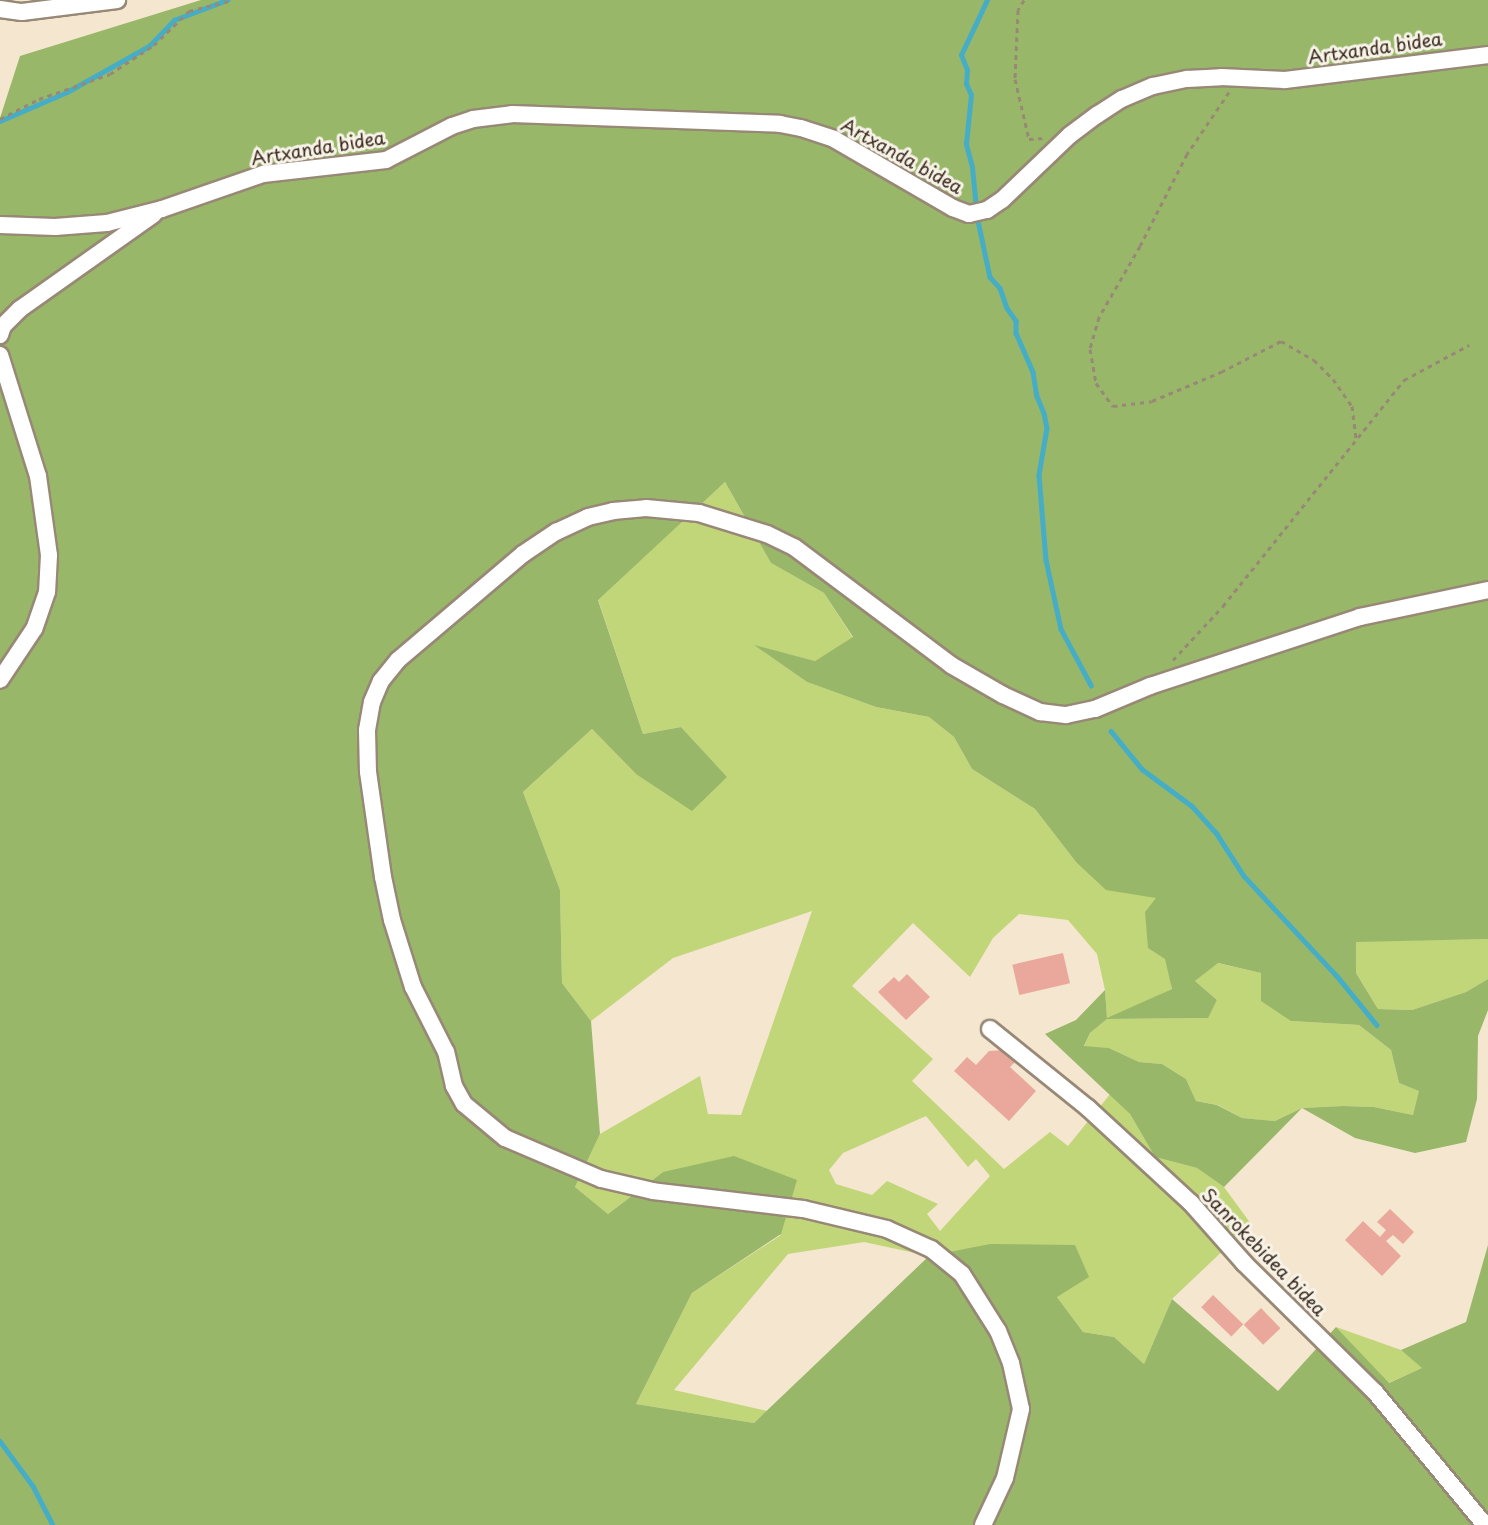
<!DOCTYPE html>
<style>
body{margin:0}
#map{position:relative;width:1488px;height:1525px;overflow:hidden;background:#f4e6cf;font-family:"Playpen Sans",sans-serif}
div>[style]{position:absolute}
.green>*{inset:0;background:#c1d679}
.forest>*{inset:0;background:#98b769}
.stream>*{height:4.5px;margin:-2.25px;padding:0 2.25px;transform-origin:2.25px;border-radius:2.25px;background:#46adc6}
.building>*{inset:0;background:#eaa89c;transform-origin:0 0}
.path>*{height:3px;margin-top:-1.5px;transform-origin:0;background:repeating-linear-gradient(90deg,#988876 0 4.5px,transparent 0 9px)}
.roads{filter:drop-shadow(2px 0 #988876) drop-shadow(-2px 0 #988876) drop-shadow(0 2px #988876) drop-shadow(0 -2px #988876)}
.minor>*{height:16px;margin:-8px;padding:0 8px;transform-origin:8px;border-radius:8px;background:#fff}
span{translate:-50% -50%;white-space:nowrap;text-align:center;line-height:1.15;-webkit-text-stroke:6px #f7f3e8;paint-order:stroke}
.street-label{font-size:18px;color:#3b2a1e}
</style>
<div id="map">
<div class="green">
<i style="clip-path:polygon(evenodd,725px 482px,771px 563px,824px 593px,853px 638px,815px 661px,756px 646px,807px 682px,876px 707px,929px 717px,954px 737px,972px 769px,1035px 809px,1076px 862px,1157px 898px,1172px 989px,1108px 1019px,1207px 1018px,1217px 1000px,1195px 981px,1217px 963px,1261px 973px,1291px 1021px,1359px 1025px,1391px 1050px,1399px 1083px,1420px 1091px,1413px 1115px,1374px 1107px,1343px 1106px,1302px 1108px,1275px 1121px,1242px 1118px,1218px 1105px,1196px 1101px,1186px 1079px,1162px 1064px,1139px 1062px,1109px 1048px,1084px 1047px,1090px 1033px,1107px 1019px,1105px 990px,1097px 954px,1068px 920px,1019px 914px,993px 938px,970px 977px,913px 923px,852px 986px,933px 1059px,912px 1081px,1004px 1169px,1050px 1132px,1068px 1146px,1111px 1093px,1130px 1114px,1155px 1157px,1197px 1168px,1224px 1187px,1251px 1224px,1172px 1299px,1144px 1364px,1114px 1337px,1083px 1332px,1057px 1297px,929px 1256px,864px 1242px,788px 1254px,674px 1390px,767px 1411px,754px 1423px,636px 1404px,692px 1293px,781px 1235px,663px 1172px,608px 1214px,575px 1187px,600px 1134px,700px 1076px,708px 1114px,741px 1115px,812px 911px,673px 958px,591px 1021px,562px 983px,560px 890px,523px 792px,592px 729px,636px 774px,727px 778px,681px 727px,643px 734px,598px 599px,725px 482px,926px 1116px,968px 1167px,976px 1159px,990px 1176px,940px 1231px,927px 1214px,938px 1204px,887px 1181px,872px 1195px,836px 1184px,829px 1170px,843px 1153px,926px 1116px)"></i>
<i style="clip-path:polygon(1488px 939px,1488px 979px,1466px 992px,1412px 1010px,1378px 1009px,1356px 973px,1356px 941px)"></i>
<i style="clip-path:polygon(1336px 1327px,1401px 1350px,1423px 1368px,1388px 1383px)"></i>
</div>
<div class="forest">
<i style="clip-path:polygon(evenodd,201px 0,1488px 0,1488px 939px,1356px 942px,1356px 973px,1378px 1009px,1412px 1010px,1466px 992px,1488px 979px,1488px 1010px,1478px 1036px,1477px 1099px,1466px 1142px,1415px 1153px,1355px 1138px,1302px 1108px,1224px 1187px,1197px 1168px,1155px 1157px,1130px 1114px,1045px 1034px,1076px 1020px,1105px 990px,1107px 1018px,1172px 989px,1165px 959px,1148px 948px,1145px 912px,1156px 898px,1106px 890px,1076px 862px,1035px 809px,972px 769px,954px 737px,929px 717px,876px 707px,807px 682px,754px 645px,815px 661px,853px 637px,824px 593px,771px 563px,725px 482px,598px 600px,643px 734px,681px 727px,727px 777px,692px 811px,636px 774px,592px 729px,523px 792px,560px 890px,562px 983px,591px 1021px,600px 1134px,575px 1187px,608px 1214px,663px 1172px,734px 1156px,797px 1180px,781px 1234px,692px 1293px,636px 1404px,754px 1423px,929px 1256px,990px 1244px,1075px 1245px,1089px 1277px,1057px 1297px,1083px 1332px,1114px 1337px,1144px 1364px,1172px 1299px,1278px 1391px,1336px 1327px,1389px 1383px,1422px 1368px,1401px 1350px,1466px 1322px,1488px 1245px,1488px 1525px,0 1525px,0 118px,20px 56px,201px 0,1218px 963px,1261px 973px,1261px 1001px,1291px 1021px,1359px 1025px,1391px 1050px,1399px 1083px,1419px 1091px,1413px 1115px,1374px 1107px,1343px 1106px,1302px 1108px,1275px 1121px,1242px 1118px,1217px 1105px,1196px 1101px,1186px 1079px,1162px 1064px,1139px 1062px,1109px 1048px,1084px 1046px,1090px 1033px,1107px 1019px,1208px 1018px,1217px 1000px,1195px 981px,1218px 963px)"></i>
</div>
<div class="stream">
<i style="left:0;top:121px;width:73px;rotate:-23.4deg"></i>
<i style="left:67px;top:92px;width:94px;rotate:-29.3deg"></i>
<i style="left:149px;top:46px;width:36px;rotate:-46deg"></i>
<i style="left:174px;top:20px;width:57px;rotate:-20.7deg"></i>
<i style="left:976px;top:208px;width:41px;rotate:-95.6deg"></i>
<i style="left:972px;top:167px;width:24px;rotate:-105deg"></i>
<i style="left:966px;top:144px;width:49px;rotate:-84.2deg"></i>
<i style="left:971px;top:95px;width:12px;rotate:-114deg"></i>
<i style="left:966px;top:84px;width:14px;rotate:-86deg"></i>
<i style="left:967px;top:70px;width:16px;rotate:-112deg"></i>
<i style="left:961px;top:55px;width:61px;rotate:-64.7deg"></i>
<i style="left:977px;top:216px;width:62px;rotate:78deg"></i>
<i style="left:990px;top:277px;width:15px;rotate:48deg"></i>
<i style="left:1000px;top:288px;width:21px;rotate:71deg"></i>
<i style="left:1007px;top:308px;width:16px;rotate:55deg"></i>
<i style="left:1016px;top:321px;width:12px;rotate:90deg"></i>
<i style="left:1016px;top:333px;width:43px;rotate:66.4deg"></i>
<i style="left:1033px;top:372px;width:24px;rotate:81deg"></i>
<i style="left:1037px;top:396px;width:18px;rotate:68deg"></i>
<i style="left:1044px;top:413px;width:15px;rotate:79deg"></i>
<i style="left:1047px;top:428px;width:48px;rotate:99.7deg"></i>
<i style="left:1039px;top:475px;width:85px;rotate:85.3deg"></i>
<i style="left:1046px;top:560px;width:71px;rotate:77.7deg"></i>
<i style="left:1061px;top:629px;width:64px;rotate:61.8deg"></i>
<i style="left:1111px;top:731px;width:49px;rotate:50.8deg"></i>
<i style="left:1142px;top:769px;width:62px;rotate:36.5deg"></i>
<i style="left:1192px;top:806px;width:38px;rotate:48deg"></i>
<i style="left:1217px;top:834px;width:50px;rotate:57.3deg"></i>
<i style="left:1244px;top:876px;width:137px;rotate:47.1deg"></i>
<i style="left:1337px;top:976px;width:63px;rotate:50.8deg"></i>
<i style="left:0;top:1441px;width:56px;rotate:53.7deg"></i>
<i style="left:33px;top:1486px;width:44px;rotate:62.9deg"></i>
</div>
<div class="building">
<i style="left:1063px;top:953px;width:31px;height:52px;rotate:77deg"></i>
<i style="clip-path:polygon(907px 974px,930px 997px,906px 1020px,878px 992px,894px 977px,899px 982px)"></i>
<i style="clip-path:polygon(1004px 1050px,1016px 1061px,1010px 1067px,1036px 1091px,1009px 1121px,954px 1071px,967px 1057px,976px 1065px,989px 1051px)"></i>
<i style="clip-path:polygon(1390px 1209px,1414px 1232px,1403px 1244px,1393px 1235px,1386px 1241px,1401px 1256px,1382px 1276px,1345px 1240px,1363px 1221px,1380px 1237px,1386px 1230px,1377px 1222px)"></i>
<i style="left:1213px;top:1295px;width:42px;height:17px;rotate:44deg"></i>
<i style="left:1261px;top:1308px;width:28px;height:24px;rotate:46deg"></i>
</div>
<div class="path">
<i style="left:1024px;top:0;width:12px;rotate:121deg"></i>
<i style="left:1018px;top:10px;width:69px;rotate:92.5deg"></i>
<i style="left:1015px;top:79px;width:62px;rotate:76.9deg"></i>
<i style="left:1029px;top:139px;width:15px;rotate:-4deg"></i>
<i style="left:1229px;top:92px;width:75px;rotate:124.1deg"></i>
<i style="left:1187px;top:154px;width:103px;rotate:117.1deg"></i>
<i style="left:1140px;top:246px;width:82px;rotate:120deg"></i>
<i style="left:1099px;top:317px;width:33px;rotate:106deg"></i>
<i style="left:1090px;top:349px;width:35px;rotate:80deg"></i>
<i style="left:1096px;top:383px;width:29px;rotate:54deg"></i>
<i style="left:1113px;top:406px;width:39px;rotate:-7deg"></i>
<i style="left:1152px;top:401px;width:75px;rotate:-22.8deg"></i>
<i style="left:1221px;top:372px;width:68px;rotate:-27.3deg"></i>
<i style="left:1281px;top:341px;width:38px;rotate:30deg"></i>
<i style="left:1314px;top:360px;width:27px;rotate:45deg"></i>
<i style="left:1333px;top:379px;width:33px;rotate:55deg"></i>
<i style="left:1352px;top:406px;width:33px;rotate:83deg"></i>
<i style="left:0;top:119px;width:44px;rotate:-27.1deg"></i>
<i style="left:39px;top:99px;width:75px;rotate:-19.4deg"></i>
<i style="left:110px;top:74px;width:53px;rotate:-33.4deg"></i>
<i style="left:154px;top:45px;width:49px;rotate:-44.2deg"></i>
<i style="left:189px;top:11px;width:45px;rotate:-14deg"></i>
<i style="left:1173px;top:660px;width:74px;rotate:-47.2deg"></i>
<i style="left:1223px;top:606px;width:290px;rotate:-51.3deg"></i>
<i style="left:1404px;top:380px;width:74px;rotate:-28.3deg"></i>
</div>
<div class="roads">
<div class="minor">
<i style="left:0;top:9px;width:22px;rotate:8deg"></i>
<i style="left:22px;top:12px;width:96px;rotate:-7.2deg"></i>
<i style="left:0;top:225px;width:55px;rotate:2.1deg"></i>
<i style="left:55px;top:227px;width:52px;rotate:-4.4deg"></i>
<i style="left:107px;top:223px;width:57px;rotate:-14.3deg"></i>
<i style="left:162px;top:209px;width:107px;rotate:-19.1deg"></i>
<i style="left:263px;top:174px;width:124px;rotate:-6.5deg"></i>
<i style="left:386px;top:160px;width:74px;rotate:-27.3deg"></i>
<i style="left:452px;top:126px;width:22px;rotate:-18deg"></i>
<i style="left:473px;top:119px;width:39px;rotate:-7deg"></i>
<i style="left:512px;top:114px;width:268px;rotate:2.1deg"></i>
<i style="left:780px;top:124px;width:21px;rotate:11deg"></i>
<i style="left:801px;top:128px;width:35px;rotate:18deg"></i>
<i style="left:834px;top:139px;width:138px;rotate:30.1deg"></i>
<i style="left:953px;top:208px;width:17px;rotate:21deg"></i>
<i style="left:969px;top:214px;width:18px;rotate:-13deg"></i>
<i style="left:987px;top:210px;width:18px;rotate:-34deg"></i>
<i style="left:1002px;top:200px;width:94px;rotate:-43.7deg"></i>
<i style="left:1070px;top:135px;width:34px;rotate:-37deg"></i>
<i style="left:1097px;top:115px;width:30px;rotate:-33deg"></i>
<i style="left:1122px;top:99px;width:34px;rotate:-23deg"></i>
<i style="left:1153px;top:86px;width:35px;rotate:-12deg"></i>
<i style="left:1187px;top:79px;width:34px;rotate:-3deg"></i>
<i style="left:1221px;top:77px;width:64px;rotate:2.7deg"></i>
<i style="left:1285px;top:80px;width:205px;rotate:-7deg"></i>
<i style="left:0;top:335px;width:9px;rotate:-72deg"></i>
<i style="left:3px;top:326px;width:24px;rotate:-45deg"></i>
<i style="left:20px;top:309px;width:164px;rotate:-35.3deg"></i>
<i style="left:0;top:355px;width:127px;rotate:72.6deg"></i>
<i style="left:38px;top:476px;width:80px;rotate:82.1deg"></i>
<i style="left:49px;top:555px;width:37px;rotate:93deg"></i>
<i style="left:47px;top:592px;width:39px;rotate:109deg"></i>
<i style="left:34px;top:629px;width:61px;rotate:123.7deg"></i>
<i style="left:990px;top:1029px;width:126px;rotate:38.9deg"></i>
<i style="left:1088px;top:1108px;width:140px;rotate:42.7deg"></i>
<i style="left:1191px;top:1203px;width:80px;rotate:48.5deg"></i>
<i style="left:1244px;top:1263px;width:184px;rotate:44.6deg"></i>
<i style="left:1375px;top:1392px;width:173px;rotate:50.4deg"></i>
<i style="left:983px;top:1525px;width:52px;rotate:-64.9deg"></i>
<i style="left:1005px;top:1478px;width:71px;rotate:-76.9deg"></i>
<i style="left:1021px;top:1409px;width:47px;rotate:-102.3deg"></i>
<i style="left:1011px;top:1363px;width:35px;rotate:-112deg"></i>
<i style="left:998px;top:1331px;width:67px;rotate:-122.3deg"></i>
<i style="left:962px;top:1274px;width:40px;rotate:-141deg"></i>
<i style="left:931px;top:1249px;width:48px;rotate:-155.6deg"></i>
<i style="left:887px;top:1229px;width:86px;rotate:-166.6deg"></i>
<i style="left:803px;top:1209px;width:151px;rotate:-173.2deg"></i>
<i style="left:653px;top:1191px;width:53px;rotate:-167deg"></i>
<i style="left:601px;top:1179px;width:104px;rotate:-156.9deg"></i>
<i style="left:505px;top:1138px;width:53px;rotate:-140.3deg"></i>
<i style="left:464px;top:1104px;width:21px;rotate:-119deg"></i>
<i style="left:454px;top:1086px;width:35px;rotate:-103deg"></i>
<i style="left:446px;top:1052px;width:73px;rotate:-116.9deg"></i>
<i style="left:413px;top:987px;width:70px;rotate:-107.4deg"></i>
<i style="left:392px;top:920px;width:44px;rotate:-101.8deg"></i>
<i style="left:383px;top:877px;width:106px;rotate:-98.1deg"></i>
<i style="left:368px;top:772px;width:42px;rotate:-91.4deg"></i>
<i style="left:367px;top:730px;width:28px;rotate:-80deg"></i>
<i style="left:372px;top:702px;width:23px;rotate:-67deg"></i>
<i style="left:381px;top:681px;width:27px;rotate:-51deg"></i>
<i style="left:398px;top:660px;width:164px;rotate:-40.3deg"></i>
<i style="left:523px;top:554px;width:40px;rotate:-34deg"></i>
<i style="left:556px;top:532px;width:35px;rotate:-25deg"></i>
<i style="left:588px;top:517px;width:26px;rotate:-13deg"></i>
<i style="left:613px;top:511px;width:33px;rotate:-5deg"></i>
<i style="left:646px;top:508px;width:53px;rotate:5.4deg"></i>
<i style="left:699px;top:513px;width:71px;rotate:17.2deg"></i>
<i style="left:767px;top:534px;width:30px;rotate:26deg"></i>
<i style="left:794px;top:547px;width:196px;rotate:36.9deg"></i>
<i style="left:951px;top:665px;width:60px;rotate:30deg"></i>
<i style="left:1003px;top:695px;width:41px;rotate:24.7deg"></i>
<i style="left:1040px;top:712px;width:26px;rotate:7deg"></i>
<i style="left:1066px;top:715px;width:30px;rotate:-12deg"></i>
<i style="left:1095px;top:709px;width:60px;rotate:-22.7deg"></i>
<i style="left:1150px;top:686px;width:221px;rotate:-18.2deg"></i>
<i style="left:1360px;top:617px;width:131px;rotate:-11.9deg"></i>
</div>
</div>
<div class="street-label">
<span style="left:1375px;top:48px;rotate:-8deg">Artxanda bidea</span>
<span style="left:318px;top:148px;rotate:-9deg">Artxanda bidea</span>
<span style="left:902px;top:156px;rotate:29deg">Artxanda bidea</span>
<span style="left:1264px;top:1252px;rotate:46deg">Sanrokebidea bidea</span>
</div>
</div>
